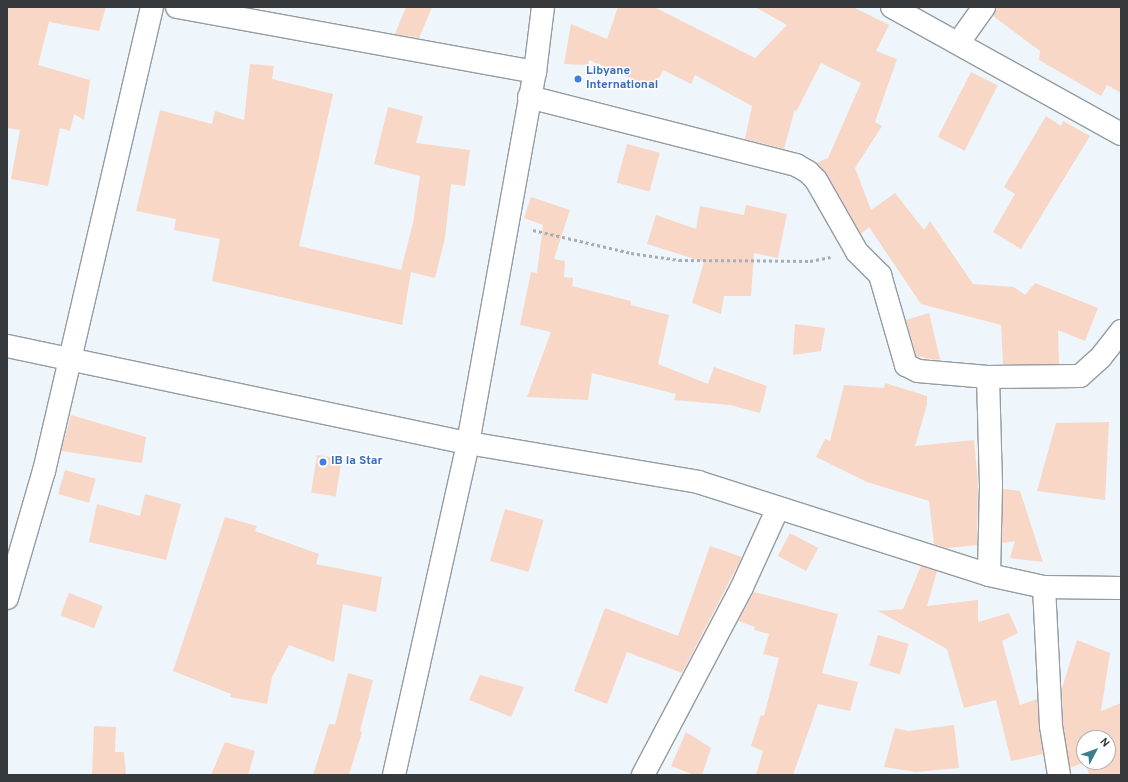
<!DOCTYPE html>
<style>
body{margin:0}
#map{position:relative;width:1128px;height:782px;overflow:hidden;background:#eef5fb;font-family:Overpass,sans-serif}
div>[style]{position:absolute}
.building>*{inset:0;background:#f9d7c7;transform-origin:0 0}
.path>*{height:2.5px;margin-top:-1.25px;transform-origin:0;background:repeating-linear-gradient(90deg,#a9aeb2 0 3px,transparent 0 6px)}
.roads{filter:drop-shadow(1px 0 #959ca1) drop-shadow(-1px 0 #959ca1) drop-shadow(0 1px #959ca1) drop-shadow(0 -1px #959ca1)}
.street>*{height:22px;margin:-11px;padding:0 11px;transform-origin:11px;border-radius:11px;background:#fff}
.dots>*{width:11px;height:11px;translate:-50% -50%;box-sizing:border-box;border:2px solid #fff;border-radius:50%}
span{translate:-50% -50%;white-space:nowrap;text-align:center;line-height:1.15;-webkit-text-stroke:3px #fff;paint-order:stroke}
.shop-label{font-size:12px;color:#366cbe;font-weight:700}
.left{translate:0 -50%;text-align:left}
.frame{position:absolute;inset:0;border:8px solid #373a3c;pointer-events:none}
.north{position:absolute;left:1076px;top:730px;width:40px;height:40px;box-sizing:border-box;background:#fff;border:1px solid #afb0b1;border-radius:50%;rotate:49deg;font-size:11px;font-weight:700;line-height:16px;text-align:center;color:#373a3c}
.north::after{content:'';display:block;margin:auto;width:14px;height:18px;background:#387f89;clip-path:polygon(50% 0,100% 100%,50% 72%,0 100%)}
</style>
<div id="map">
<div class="building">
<i style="clip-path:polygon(7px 7px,106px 7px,99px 31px,49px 22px,38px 65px,90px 80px,84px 120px,74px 114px,70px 131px,60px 128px,48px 186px,11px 179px,20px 130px,7px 128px)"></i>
<i style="clip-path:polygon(406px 7px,432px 7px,419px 38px,395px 34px)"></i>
<i style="clip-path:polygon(618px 7px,654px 7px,755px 58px,787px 25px,755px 7px,853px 7px,889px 25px,876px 51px,897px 59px,875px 122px,882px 126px,855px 168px,871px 210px,895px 193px,924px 230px,930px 221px,973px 284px,1014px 287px,1025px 295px,1035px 283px,1098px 308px,1085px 341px,1058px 330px,1059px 364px,1003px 364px,1001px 325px,921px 304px,869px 227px,861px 234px,827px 174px,816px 163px,828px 158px,861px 83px,821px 63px,796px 112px,795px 109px,784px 149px,745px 139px,752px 106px,695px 75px,691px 84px,663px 70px,654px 88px,589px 60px,588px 65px,564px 64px,571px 24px,607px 39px)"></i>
<i style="clip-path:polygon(996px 7px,1121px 7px,1121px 93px,1107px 85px,1101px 96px,1039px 60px,1040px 51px,993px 16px)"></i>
<i style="clip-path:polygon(250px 64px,274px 66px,272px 79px,333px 94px,299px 246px,401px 270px,413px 223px,420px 176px,374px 164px,388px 107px,423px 116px,416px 143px,470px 150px,465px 186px,451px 184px,445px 238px,435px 278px,411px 272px,402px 325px,212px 281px,220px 239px,174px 230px,176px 219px,136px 211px,160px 110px,212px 124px,215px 111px,244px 120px)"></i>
<i style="left:971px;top:72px;width:30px;height:73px;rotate:27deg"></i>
<i style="clip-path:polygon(1046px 116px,1061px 126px,1063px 121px,1090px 136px,1021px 249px,993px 232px,1015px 194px,1004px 187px)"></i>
<i style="left:627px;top:144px;width:34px;height:40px;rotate:15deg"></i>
<i style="clip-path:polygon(531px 197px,570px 210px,554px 259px,565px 261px,564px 277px,573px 278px,572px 286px,631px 301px,631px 305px,669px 315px,658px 364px,708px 384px,714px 367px,767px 386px,760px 413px,730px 405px,674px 400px,676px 394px,592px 373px,588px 400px,527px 397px,551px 332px,520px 325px,531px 272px,537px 273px,543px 225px,524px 218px)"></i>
<i style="clip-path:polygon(746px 205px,787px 214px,778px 258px,754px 253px,751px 296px,724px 296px,721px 314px,692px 303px,704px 262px,647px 244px,656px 215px,696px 229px,700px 206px,744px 215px)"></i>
<i style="clip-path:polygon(929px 313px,940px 359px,935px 360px,916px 356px,906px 320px)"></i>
<i style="clip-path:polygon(795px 324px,825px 328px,821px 351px,793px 355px)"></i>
<i style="clip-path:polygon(885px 383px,927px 396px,927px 405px,915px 446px,974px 440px,978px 483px,977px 545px,947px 548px,934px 544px,929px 501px,867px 482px,816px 457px,825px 439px,830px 441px,844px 385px,884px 388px)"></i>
<i style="clip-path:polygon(71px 415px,146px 437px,142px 463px,61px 451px)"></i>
<i style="clip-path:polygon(1109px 422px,1105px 500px,1037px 491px,1056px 423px)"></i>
<i style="left:317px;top:455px;width:25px;height:38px;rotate:9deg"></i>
<i style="left:65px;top:470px;width:32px;height:25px;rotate:16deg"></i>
<i style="clip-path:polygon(1003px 489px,1020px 491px,1043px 562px,1010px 558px,1015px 541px,1002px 543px)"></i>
<i style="clip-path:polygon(145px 494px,181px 504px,166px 560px,89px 542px,97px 504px,140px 516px)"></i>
<i style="left:505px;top:509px;width:40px;height:54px;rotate:16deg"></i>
<i style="clip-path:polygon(225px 517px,257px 526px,255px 531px,319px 554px,316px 564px,382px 577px,376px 612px,343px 604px,334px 662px,289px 645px,272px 677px,267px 704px,230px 697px,231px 694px,173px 671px)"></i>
<i style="left:790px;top:533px;width:32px;height:26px;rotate:28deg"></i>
<i style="clip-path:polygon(710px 546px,742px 557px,682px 673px,627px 652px,607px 704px,574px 691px,605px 608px,678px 636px)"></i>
<i style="clip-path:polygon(921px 566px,937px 571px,927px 606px,978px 600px,978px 622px,1009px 613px,1018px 633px,1002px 641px,1020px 705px,1037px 699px,1043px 754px,1011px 761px,996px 700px,964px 708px,947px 649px,878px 611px,903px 609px)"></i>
<i style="clip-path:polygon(754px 592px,838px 614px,822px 673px,858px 682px,850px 711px,818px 704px,793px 775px,756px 775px,763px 751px,751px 746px,761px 715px,764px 716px,779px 658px,763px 654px,769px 634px,754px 630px,755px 627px,738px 621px)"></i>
<i style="left:69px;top:593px;width:36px;height:24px;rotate:21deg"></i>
<i style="left:878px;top:635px;width:32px;height:32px;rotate:16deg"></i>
<i style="clip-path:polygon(1077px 640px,1110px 653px,1101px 711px,1121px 703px,1121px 775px,1089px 775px,1086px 762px,1108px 762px,1108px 738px,1084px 738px,1085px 762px,1070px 768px,1063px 725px,1062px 688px)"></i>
<i style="clip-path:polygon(348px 673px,373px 680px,360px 731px,362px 732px,349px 775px,313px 775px,329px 724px,335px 725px)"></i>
<i style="clip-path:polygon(480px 675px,524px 687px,511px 717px,469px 700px)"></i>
<i style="clip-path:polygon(954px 725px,959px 768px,916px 772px,884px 767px,895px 728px,908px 731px)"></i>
<i style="clip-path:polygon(94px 726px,116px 727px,115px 752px,124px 752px,126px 775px,92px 775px)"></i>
<i style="clip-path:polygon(686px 732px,711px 748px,702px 775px,694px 775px,671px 766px)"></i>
<i style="clip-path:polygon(225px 742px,255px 751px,248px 775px,211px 775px)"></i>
</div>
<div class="path">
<i style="left:533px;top:230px;width:101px;rotate:13.2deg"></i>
<i style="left:631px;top:253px;width:49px;rotate:8.3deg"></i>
<i style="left:679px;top:260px;width:131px;rotate:0.4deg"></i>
<i style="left:810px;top:261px;width:21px;rotate:-11deg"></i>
</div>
<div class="roads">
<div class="street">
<i style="left:177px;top:7px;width:364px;rotate:10.3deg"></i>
<i style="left:892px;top:7px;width:262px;rotate:29deg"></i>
<i style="left:959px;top:42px;width:43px;rotate:-54.5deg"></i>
<i style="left:529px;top:97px;width:276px;rotate:14.3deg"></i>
<i style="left:796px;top:165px;width:14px;rotate:30deg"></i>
<i style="left:808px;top:172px;width:11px;rotate:45deg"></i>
<i style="left:816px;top:180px;width:83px;rotate:60.3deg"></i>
<i style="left:857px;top:252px;width:33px;rotate:45deg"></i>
<i style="left:880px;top:275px;width:94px;rotate:73.9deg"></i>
<i style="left:906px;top:365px;width:13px;rotate:27deg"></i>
<i style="left:918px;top:371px;width:70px;rotate:4.9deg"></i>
<i style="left:988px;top:377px;width:109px;rotate:88.4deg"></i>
<i style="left:991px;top:486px;width:89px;rotate:91.3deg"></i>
<i style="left:7px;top:346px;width:471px;rotate:11.9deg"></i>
<i style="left:468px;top:443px;width:233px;rotate:9.6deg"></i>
<i style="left:698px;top:482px;width:305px;rotate:17.7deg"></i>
<i style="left:989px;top:575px;width:56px;rotate:12.3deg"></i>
<i style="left:1044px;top:587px;width:77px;rotate:0.7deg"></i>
<i style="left:988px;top:377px;width:92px;rotate:-0.6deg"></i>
<i style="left:1080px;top:376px;width:28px;rotate:-42deg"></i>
<i style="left:1101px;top:357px;width:33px;rotate:-52deg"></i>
<i style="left:1044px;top:587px;width:139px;rotate:87.1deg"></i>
<i style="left:1051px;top:726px;width:50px;rotate:80.7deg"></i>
<i style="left:7px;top:598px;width:132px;rotate:-73.8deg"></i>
<i style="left:44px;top:471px;width:476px;rotate:-76.9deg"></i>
<i style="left:394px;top:775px;width:340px;rotate:-77.4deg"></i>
<i style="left:468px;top:443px;width:377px;rotate:-79.8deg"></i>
<i style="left:535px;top:72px;width:65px;rotate:-83deg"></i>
<i style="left:643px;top:775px;width:212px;rotate:-62.2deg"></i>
<i style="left:742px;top:587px;width:87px;rotate:-65.5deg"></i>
</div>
</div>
<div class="dots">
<i style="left:578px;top:79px;background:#3f7fe0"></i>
<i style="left:323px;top:462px;background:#3f7fe0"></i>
</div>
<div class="shop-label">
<span class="left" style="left:586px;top:79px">Libyane<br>International</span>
<span class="left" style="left:331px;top:462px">IB la Star</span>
</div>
<div class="frame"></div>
<div class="north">N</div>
</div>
